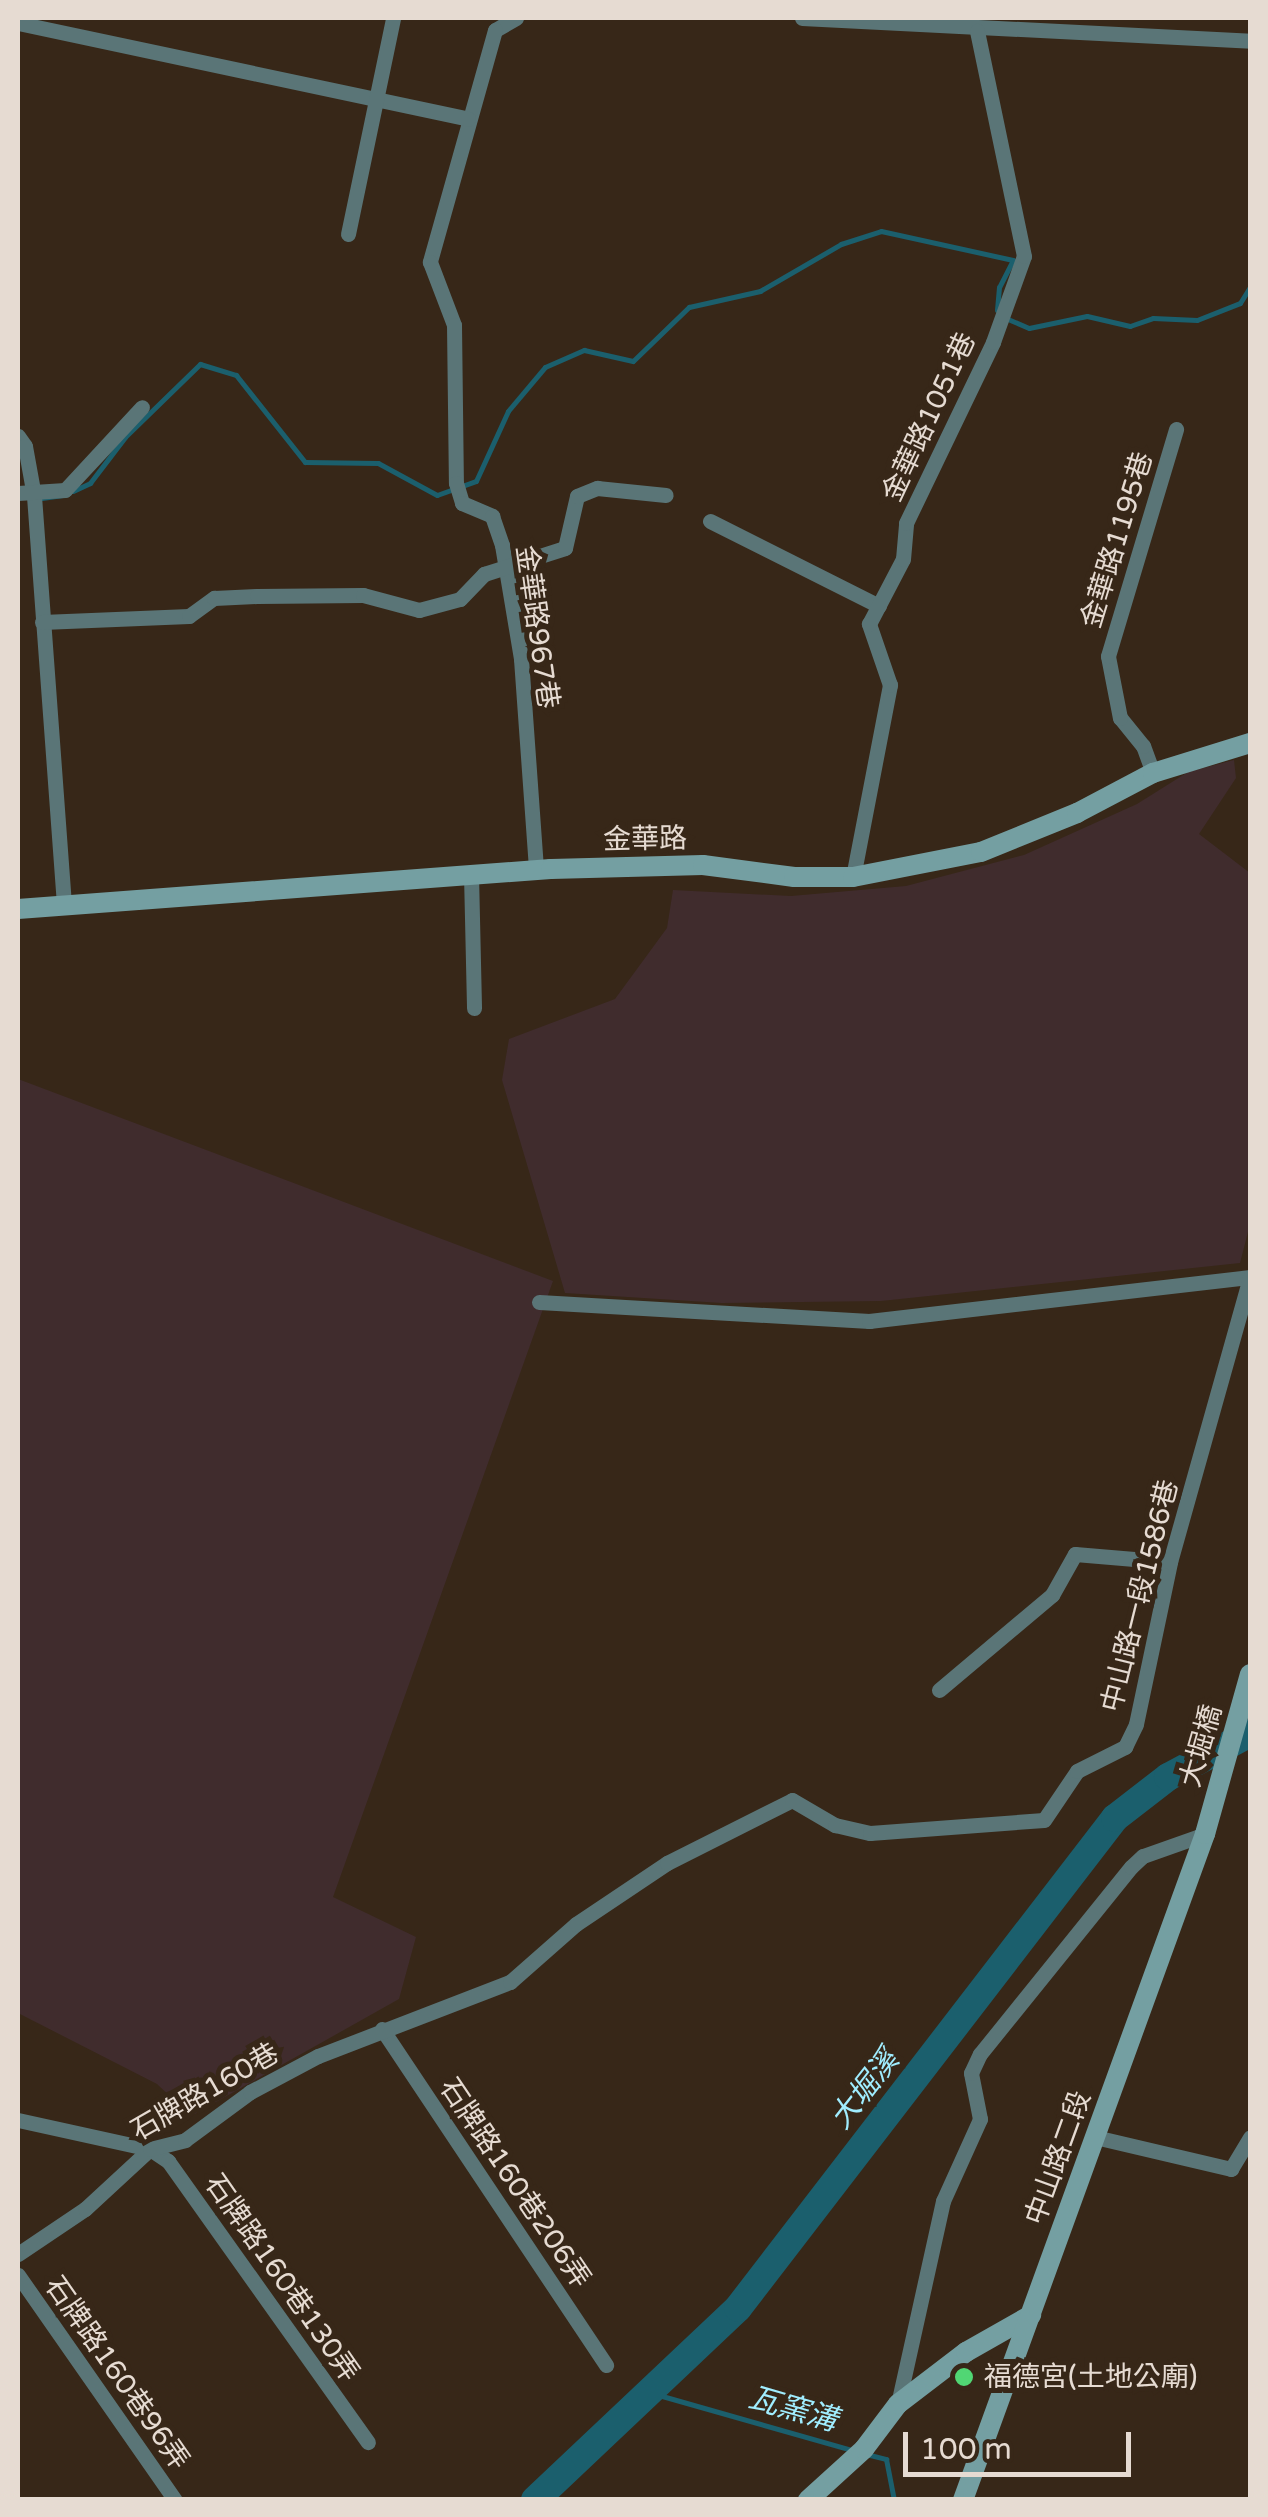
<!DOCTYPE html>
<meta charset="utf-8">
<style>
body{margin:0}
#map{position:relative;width:1268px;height:2517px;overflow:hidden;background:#372718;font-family:"Varela Round","Noto Sans TC",sans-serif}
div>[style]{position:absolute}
.industrial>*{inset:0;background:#402c2d}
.stream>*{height:5px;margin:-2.5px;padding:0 2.5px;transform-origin:2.5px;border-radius:2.5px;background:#1b5f6d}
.river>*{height:28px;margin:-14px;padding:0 14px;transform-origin:14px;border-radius:14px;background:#1b5f6d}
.street>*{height:15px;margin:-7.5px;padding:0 7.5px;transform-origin:7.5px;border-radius:7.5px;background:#5a7577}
.secondary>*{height:20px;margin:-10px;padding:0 10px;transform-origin:10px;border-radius:10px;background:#749fa2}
.dots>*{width:28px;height:28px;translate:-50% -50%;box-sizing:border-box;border:5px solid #372718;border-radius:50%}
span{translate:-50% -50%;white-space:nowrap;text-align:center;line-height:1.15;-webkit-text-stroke:10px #372718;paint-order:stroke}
.street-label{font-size:28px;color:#e6dbd2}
.poi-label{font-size:28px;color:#e6dbd2}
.left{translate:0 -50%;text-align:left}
.water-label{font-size:30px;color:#a0edff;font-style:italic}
.frame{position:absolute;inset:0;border:20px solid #e6dbd2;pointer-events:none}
.scale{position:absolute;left:903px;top:2432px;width:228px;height:45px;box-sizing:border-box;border:5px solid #e6dbd2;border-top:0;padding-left:12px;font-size:30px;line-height:35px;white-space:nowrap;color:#e6dbd2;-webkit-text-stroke:8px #372718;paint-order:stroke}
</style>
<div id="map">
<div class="industrial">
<i style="clip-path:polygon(1234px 760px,1236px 778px,1199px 834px,1250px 873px,1250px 1224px,1240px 1263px,881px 1301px,722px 1303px,565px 1293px,502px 1080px,509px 1039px,615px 999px,667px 928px,673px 890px,791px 896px,906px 886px,1024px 855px,1137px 804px,1188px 772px)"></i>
<i style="clip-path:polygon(18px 1079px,553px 1281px,333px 1897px,416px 1937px,399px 1999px,191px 2116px,157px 2084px,18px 2013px)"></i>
</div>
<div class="stream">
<i style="left:1003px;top:317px;width:28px;rotate:23deg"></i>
<i style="left:1029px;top:328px;width:59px;rotate:-11.7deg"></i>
<i style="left:1087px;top:316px;width:44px;rotate:13.1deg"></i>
<i style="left:1130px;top:326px;width:24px;rotate:-19deg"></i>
<i style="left:1153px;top:318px;width:44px;rotate:2.6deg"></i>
<i style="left:1197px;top:320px;width:46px;rotate:-21.6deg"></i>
<i style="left:1240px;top:303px;width:19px;rotate:-58deg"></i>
<i style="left:73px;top:491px;width:19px;rotate:-25deg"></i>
<i style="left:90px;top:483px;width:58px;rotate:-52.7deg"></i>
<i style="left:125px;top:437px;width:105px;rotate:-44.2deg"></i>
<i style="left:200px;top:364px;width:38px;rotate:17deg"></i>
<i style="left:236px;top:375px;width:111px;rotate:51.6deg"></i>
<i style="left:305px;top:462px;width:73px;rotate:0.8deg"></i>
<i style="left:378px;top:463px;width:67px;rotate:28.5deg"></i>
<i style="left:437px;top:495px;width:41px;rotate:-19.7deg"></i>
<i style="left:476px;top:481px;width:77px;rotate:-65.4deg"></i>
<i style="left:508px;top:411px;width:57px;rotate:-49.9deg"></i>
<i style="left:545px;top:367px;width:43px;rotate:-23.6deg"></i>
<i style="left:584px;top:350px;width:50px;rotate:12.7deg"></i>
<i style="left:633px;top:361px;width:78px;rotate:-44deg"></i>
<i style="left:689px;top:307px;width:73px;rotate:-12.7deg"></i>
<i style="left:760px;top:291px;width:94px;rotate:-30.1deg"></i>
<i style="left:841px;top:244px;width:42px;rotate:-18deg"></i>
<i style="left:881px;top:231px;width:135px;rotate:12.4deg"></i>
<i style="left:1013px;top:260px;width:30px;rotate:117deg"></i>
<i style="left:999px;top:287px;width:23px;rotate:95deg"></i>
<i style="left:35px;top:499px;width:28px;rotate:-8deg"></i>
<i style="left:648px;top:2392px;width:215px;rotate:15.9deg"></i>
<i style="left:866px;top:2454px;width:21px;rotate:14deg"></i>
<i style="left:886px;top:2459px;width:42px;rotate:79deg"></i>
</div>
<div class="river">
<i style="left:535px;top:2500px;width:279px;rotate:-43.4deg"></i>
<i style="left:738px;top:2308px;width:618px;rotate:-52.43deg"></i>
<i style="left:1115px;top:1818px;width:67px;rotate:-37.7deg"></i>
<i style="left:1168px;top:1777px;width:93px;rotate:-28.2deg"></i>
</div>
<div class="street">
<i style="left:516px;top:18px;width:24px;rotate:150deg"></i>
<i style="left:495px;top:30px;width:241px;rotate:105.7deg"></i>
<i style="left:430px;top:262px;width:67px;rotate:69.1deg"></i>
<i style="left:454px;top:325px;width:158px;rotate:89.3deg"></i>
<i style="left:456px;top:483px;width:21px;rotate:73deg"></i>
<i style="left:462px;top:503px;width:33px;rotate:23deg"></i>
<i style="left:492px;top:516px;width:31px;rotate:71deg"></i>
<i style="left:502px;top:545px;width:116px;rotate:80.5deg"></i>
<i style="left:521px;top:659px;width:212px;rotate:85.9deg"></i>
<i style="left:802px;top:18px;width:449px;rotate:2.9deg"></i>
<i style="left:18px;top:23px;width:460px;rotate:12deg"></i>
<i style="left:348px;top:234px;width:221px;rotate:-78.2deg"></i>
<i style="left:18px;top:436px;width:12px;rotate:55deg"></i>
<i style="left:25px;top:446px;width:51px;rotate:79.8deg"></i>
<i style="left:34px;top:496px;width:410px;rotate:85.8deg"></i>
<i style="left:18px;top:493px;width:47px;rotate:-3.7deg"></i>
<i style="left:65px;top:490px;width:113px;rotate:-47.1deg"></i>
<i style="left:710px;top:521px;width:189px;rotate:26.7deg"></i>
<i style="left:42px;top:622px;width:147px;rotate:-2.3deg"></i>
<i style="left:189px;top:616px;width:31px;rotate:-36deg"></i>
<i style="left:214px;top:598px;width:43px;rotate:-2.7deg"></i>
<i style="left:257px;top:596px;width:106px;rotate:-0.5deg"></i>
<i style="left:363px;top:595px;width:58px;rotate:15deg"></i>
<i style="left:419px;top:610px;width:42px;rotate:-15deg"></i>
<i style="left:460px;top:599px;width:35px;rotate:-46deg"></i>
<i style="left:484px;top:574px;width:85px;rotate:-17.8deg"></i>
<i style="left:565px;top:548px;width:53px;rotate:-77deg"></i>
<i style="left:577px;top:496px;width:22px;rotate:-22deg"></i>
<i style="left:597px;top:488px;width:69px;rotate:5.8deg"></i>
<i style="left:1153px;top:773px;width:29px;rotate:-110deg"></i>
<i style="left:1143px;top:746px;width:36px;rotate:-129deg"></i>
<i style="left:1120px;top:718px;width:63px;rotate:-101deg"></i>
<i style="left:1108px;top:656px;width:237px;rotate:-73.3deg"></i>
<i style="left:471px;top:874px;width:134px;rotate:88.7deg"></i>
<i style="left:853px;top:877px;width:196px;rotate:-79.1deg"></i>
<i style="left:890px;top:685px;width:65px;rotate:-109deg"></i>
<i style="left:869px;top:624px;width:73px;rotate:-62.4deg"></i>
<i style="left:903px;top:559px;width:36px;rotate:-85deg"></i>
<i style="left:906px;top:523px;width:201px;rotate:-64.3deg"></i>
<i style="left:993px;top:342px;width:91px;rotate:-70.2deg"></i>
<i style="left:1024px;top:256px;width:230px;rotate:-101.8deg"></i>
<i style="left:539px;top:1302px;width:331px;rotate:3.3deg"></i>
<i style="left:869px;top:1321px;width:382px;rotate:-6.6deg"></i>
<i style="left:939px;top:1690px;width:148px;rotate:-40.1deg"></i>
<i style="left:1052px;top:1595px;width:47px;rotate:-60.7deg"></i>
<i style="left:1075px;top:1554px;width:95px;rotate:4.8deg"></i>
<i style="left:382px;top:2029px;width:404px;rotate:56.3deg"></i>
<i style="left:18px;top:2120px;width:135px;rotate:12.4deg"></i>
<i style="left:150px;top:2149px;width:22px;rotate:34deg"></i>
<i style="left:168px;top:2161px;width:345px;rotate:54.6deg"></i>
<i style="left:1095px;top:2137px;width:140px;rotate:13.2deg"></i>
<i style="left:1231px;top:2169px;width:37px;rotate:-59deg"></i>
<i style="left:18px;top:2254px;width:81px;rotate:-33.9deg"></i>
<i style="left:85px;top:2209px;width:88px;rotate:-42.7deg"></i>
<i style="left:150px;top:2149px;width:36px;rotate:-14deg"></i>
<i style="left:185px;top:2140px;width:81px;rotate:-36.4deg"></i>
<i style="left:250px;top:2092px;width:77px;rotate:-27.9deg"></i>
<i style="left:318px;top:2056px;width:206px;rotate:-21.1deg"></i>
<i style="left:510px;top:1982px;width:88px;rotate:-41.3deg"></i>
<i style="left:576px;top:1924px;width:110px;rotate:-33.8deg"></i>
<i style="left:667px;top:1863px;width:140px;rotate:-26.7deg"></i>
<i style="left:792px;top:1800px;width:50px;rotate:30.2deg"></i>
<i style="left:835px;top:1825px;width:36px;rotate:13deg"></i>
<i style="left:870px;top:1833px;width:174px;rotate:-4.3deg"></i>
<i style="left:1044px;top:1820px;width:59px;rotate:-56deg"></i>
<i style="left:1077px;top:1771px;width:54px;rotate:-26.6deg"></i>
<i style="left:1125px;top:1747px;width:25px;rotate:-64deg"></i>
<i style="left:1136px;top:1724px;width:166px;rotate:-78.1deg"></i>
<i style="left:1170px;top:1562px;width:296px;rotate:-74.3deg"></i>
<i style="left:18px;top:2275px;width:274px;rotate:55.1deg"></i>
<i style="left:898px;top:2404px;width:208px;rotate:-77.5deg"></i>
<i style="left:943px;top:2201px;width:90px;rotate:-65.7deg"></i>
<i style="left:980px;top:2119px;width:47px;rotate:-101.1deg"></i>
<i style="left:971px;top:2073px;width:21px;rotate:-65deg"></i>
<i style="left:980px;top:2054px;width:240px;rotate:-51.1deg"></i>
<i style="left:1131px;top:1867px;width:16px;rotate:-43deg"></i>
<i style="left:1143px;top:1856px;width:66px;rotate:-19.5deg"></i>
</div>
<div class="secondary">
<i style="left:18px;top:909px;width:534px;rotate:-4.29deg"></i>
<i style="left:551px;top:869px;width:152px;rotate:-1.5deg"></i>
<i style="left:703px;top:865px;width:92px;rotate:7.5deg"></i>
<i style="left:794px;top:877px;width:59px"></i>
<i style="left:853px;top:877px;width:130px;rotate:-11.1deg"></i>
<i style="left:981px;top:852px;width:104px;rotate:-22.1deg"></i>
<i style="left:1077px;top:813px;width:86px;rotate:-27.8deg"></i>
<i style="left:1153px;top:773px;width:102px;rotate:-17.2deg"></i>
<i style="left:808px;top:2500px;width:76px;rotate:-42.3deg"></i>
<i style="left:864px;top:2449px;width:56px;rotate:-52.9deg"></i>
<i style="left:898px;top:2404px;width:86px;rotate:-37.4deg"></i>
<i style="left:966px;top:2352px;width:75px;rotate:-29.6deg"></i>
<i style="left:963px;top:2500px;width:709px;rotate:-70.03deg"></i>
<i style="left:1205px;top:1834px;width:166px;rotate:-74.3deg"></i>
</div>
<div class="dots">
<i style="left:964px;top:2377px;background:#51d674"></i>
</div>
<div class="street-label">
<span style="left:929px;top:417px;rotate:-65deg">金華路1051巷</span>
<span style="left:1117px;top:540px;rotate:-73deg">金華路1195巷</span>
<span style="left:537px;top:627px;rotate:82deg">金華路967巷</span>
<span style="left:645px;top:839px;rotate:-1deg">金華路</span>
<span style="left:1140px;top:1596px;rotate:-76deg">中山路一段1586巷</span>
<span style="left:1201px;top:1746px;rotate:-74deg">大堀橋</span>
<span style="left:205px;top:2092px;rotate:-30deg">石牌路160巷</span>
<span style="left:1058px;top:2158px;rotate:-70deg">中山路二段</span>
<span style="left:515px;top:2183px;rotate:56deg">石牌路160巷206弄</span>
<span style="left:282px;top:2278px;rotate:55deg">石牌路160巷130弄</span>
<span style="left:117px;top:2373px;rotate:55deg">石牌路160巷96弄</span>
</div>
<div class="poi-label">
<span class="left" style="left:984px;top:2377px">福德宮(土地公廟)</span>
</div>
<div class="water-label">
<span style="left:865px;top:2090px;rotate:-52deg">大堀溪</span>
<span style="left:793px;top:2410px;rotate:16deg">瓦窯溝</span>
</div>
<div class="frame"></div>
<div class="scale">100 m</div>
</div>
